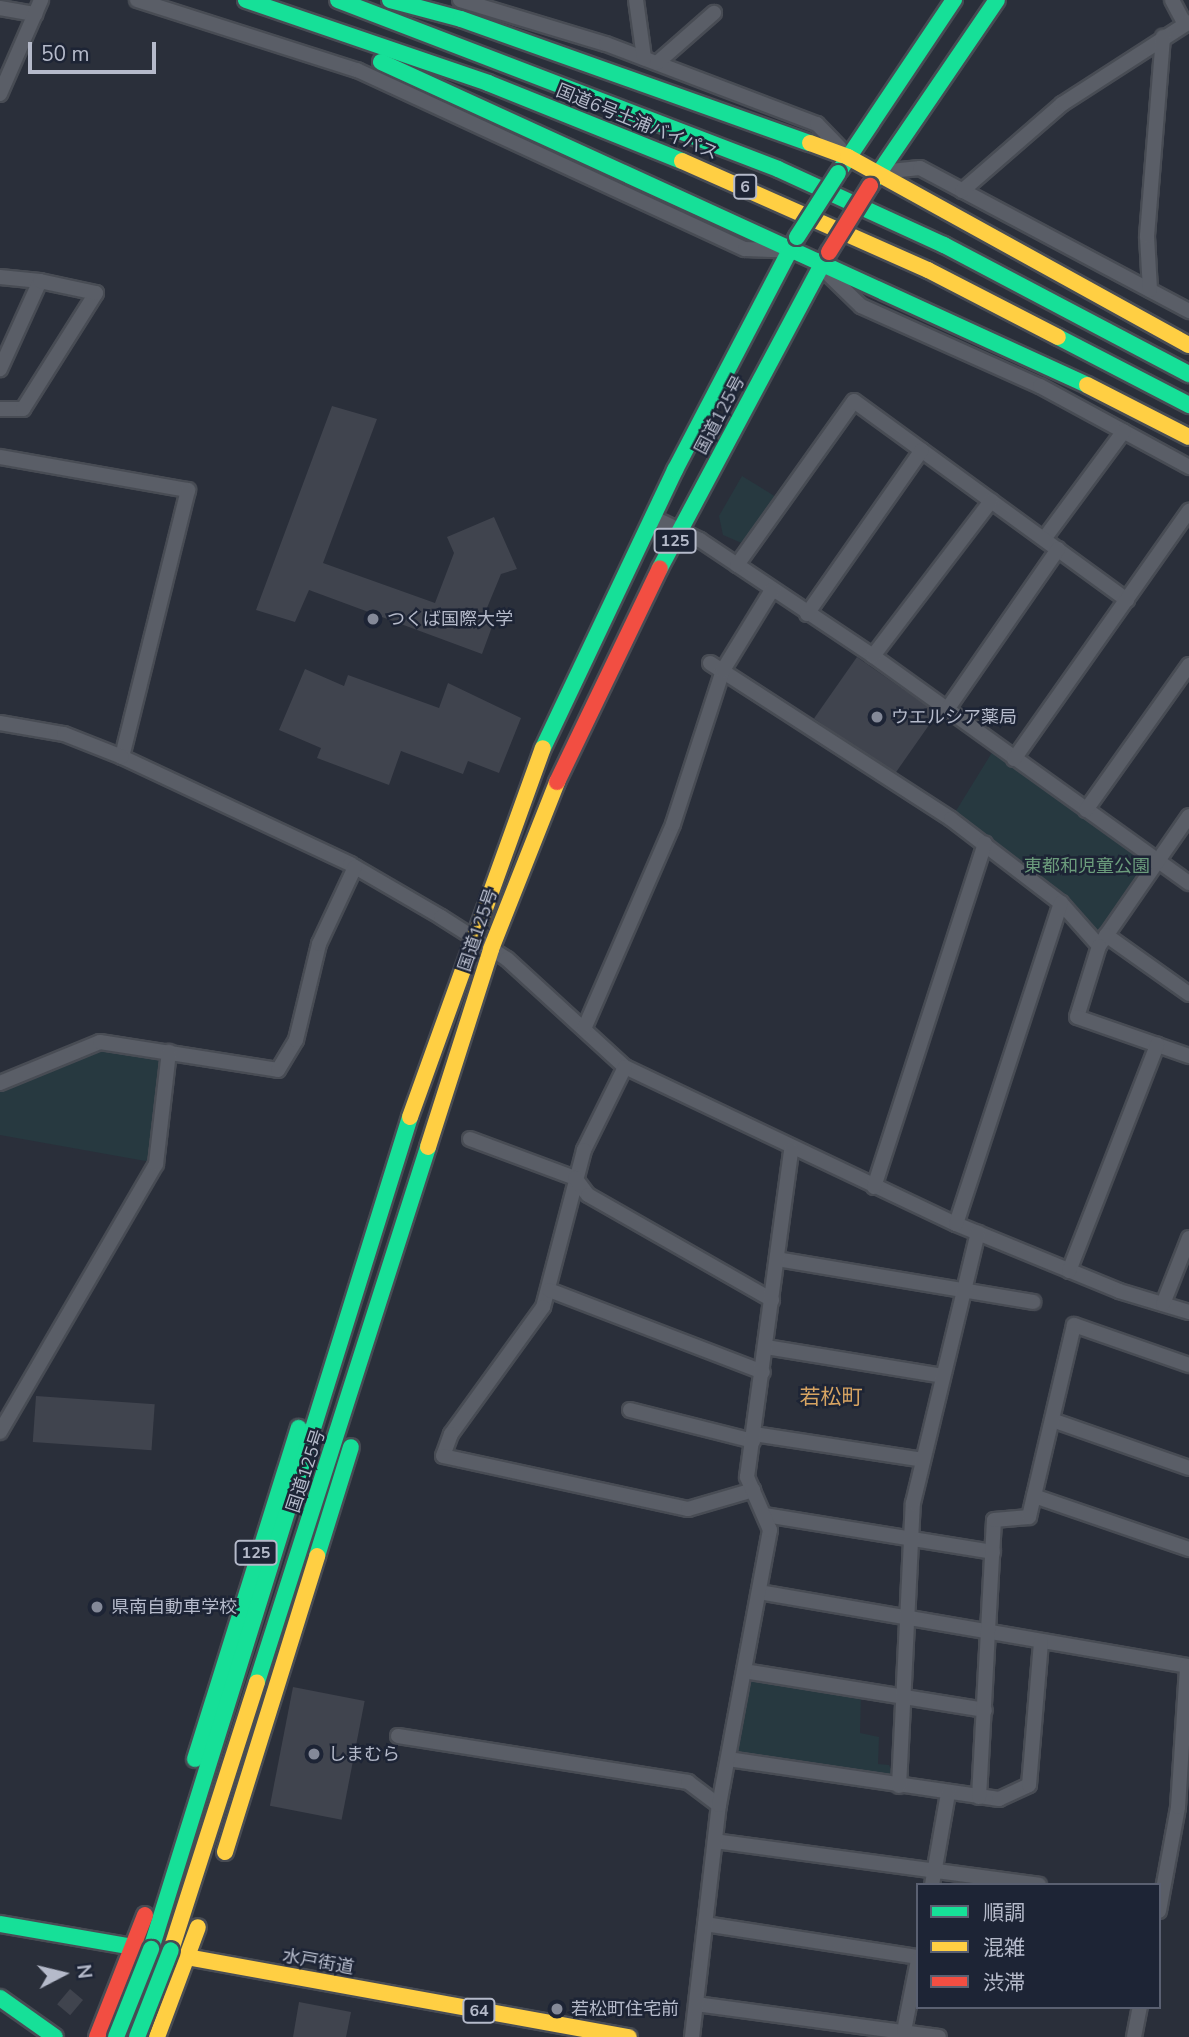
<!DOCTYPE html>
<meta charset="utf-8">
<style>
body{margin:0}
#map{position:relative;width:1189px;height:2037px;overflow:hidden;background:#2a2f3a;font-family:"Nunito Sans","Noto Sans JP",sans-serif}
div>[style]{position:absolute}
.green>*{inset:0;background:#273940}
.building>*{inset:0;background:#40444e;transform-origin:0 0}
.roads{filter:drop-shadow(2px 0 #484c54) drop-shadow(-2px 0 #484c54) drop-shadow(0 2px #484c54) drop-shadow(0 -2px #484c54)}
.street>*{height:14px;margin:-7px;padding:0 7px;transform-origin:7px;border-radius:7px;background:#5a5e67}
.fast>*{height:16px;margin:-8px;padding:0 8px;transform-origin:8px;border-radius:8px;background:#16e098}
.slow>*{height:16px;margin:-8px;padding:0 8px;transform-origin:8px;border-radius:8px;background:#ffcf43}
.jam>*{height:16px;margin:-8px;padding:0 8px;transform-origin:8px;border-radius:8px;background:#f24e42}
.bridges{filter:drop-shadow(2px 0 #474b55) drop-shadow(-2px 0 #474b55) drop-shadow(0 2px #474b55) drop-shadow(0 -2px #474b55)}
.fast-bridge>*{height:16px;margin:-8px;padding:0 8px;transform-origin:8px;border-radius:8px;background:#16e098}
.jam-bridge>*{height:16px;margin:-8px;padding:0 8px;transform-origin:8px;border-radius:8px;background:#f24e42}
.dots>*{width:19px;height:19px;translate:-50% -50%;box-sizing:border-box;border:4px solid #1d2435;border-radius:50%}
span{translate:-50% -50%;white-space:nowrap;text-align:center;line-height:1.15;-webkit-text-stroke:5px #1d2435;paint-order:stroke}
.shield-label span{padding:2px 5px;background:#1d2435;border:2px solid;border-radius:5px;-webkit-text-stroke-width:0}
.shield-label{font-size:16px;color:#b5baca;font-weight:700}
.street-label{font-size:18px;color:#b5baca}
.poi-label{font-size:18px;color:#b5baca}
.left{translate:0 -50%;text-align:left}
.park-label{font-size:18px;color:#6b9c7c}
.quarter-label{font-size:21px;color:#d7a462}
.legend{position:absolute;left:916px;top:1883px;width:245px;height:126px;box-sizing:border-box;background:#1d2435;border:2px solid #5a6071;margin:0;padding:9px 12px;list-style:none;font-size:21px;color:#b5baca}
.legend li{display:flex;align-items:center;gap:14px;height:35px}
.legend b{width:35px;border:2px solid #5a6071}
.north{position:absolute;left:28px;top:1939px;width:70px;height:70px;-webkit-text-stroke:5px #1d2435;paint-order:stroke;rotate:83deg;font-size:19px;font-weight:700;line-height:28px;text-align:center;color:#b5baca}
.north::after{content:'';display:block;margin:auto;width:24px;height:32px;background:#b5baca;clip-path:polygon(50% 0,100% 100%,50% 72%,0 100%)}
.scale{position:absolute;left:28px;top:42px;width:128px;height:32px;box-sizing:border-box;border:4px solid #b5baca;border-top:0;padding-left:9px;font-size:21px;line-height:24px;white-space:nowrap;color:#b5baca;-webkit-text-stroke:5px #1d2435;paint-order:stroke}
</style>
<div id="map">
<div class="green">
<i style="clip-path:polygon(742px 476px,776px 497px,744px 544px,723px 535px,719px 516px)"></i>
<i style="clip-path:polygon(996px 746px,1158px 861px,1099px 946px,1061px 903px,951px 819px)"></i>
<i style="clip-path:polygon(102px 1048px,165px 1056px,151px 1162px,0 1135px,0 1089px)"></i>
<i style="clip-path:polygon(748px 1675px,861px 1694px,860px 1733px,879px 1737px,878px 1764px,889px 1765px,896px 1781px,732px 1757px)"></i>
</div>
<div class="building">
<i style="clip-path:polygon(332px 406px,377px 419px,323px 563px,435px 603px,454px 553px,447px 537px,494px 517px,517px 569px,501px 574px,482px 620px,493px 624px,482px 654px,309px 590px,295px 622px,256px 610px)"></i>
<i style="left:857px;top:657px;width:98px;height:75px;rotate:35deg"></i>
<i style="clip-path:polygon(305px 669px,344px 686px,348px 675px,439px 708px,448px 683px,521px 718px,499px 773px,468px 761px,463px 774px,401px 751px,389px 785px,317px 758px,321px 748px,279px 730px)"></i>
<i style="left:36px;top:1396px;width:119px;height:46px;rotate:4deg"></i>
<i style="left:293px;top:1687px;width:73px;height:121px;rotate:11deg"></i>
<i style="left:70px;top:1989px;width:17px;height:20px;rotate:40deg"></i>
<i style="clip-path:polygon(299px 2002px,351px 2012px,346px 2037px,293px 2037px)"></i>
</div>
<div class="roads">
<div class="street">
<i style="left:137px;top:0;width:231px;rotate:17.7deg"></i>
<i style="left:357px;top:70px;width:427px;rotate:24.8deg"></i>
<i style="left:745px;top:249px;width:33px;rotate:2deg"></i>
<i style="left:460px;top:0;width:152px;rotate:16.8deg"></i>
<i style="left:606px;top:44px;width:226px;rotate:20.8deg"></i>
<i style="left:817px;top:124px;width:33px;rotate:46deg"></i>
<i style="left:636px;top:0;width:59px;rotate:82.1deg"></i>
<i style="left:1172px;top:0;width:27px;rotate:62deg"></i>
<i style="left:0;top:8px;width:36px;rotate:10deg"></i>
<i style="left:657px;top:63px;width:76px;rotate:-41.3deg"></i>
<i style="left:0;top:94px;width:103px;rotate:-66.4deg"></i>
<i style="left:881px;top:172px;width:39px;rotate:-6deg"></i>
<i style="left:920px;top:168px;width:305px;rotate:28deg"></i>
<i style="left:962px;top:191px;width:133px;rotate:-41deg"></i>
<i style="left:1062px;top:104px;width:151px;rotate:-32.8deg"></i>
<i style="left:828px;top:274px;width:46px;rotate:44.1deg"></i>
<i style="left:861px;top:306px;width:196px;rotate:24.1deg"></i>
<i style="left:1040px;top:386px;width:170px;rotate:28.5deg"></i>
<i style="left:0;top:277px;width:40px;rotate:5.7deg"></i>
<i style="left:40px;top:281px;width:97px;rotate:114.4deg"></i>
<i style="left:1150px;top:290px;width:54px;rotate:-93.2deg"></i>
<i style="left:1147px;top:236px;width:200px;rotate:-85.4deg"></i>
<i style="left:0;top:409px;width:23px"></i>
<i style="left:23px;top:409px;width:137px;rotate:-57.8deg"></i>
<i style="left:96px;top:293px;width:57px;rotate:-167.9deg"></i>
<i style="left:0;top:457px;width:191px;rotate:10deg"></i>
<i style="left:188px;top:490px;width:275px;rotate:103.9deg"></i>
<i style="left:122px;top:757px;width:252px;rotate:25.1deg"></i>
<i style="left:350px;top:864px;width:105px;rotate:30.2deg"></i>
<i style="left:441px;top:917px;width:78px;rotate:32.5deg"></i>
<i style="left:507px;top:959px;width:160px;rotate:42.5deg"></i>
<i style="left:625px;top:1067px;width:366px;rotate:25.4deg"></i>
<i style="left:956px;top:1224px;width:176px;rotate:22.3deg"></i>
<i style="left:1119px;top:1291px;width:73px;rotate:16.7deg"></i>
<i style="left:652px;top:517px;width:53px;rotate:25.6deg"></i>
<i style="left:700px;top:540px;width:208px;rotate:33.8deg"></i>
<i style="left:873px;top:656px;width:389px;rotate:35.7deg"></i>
<i style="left:1044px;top:539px;width:134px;rotate:-53.5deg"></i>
<i style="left:737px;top:565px;width:201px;rotate:-54.5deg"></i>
<i style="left:854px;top:401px;width:338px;rotate:36.1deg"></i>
<i style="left:807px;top:614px;width:200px;rotate:-55deg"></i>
<i style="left:873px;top:656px;width:195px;rotate:-52.7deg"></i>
<i style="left:710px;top:663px;width:287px;rotate:32.9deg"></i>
<i style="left:951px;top:819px;width:138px;rotate:37.4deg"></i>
<i style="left:1061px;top:903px;width:57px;rotate:48.5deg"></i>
<i style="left:1099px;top:946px;width:158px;rotate:-55.3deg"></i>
<i style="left:946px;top:711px;width:197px;rotate:-55.3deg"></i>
<i style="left:0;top:723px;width:65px;rotate:9.8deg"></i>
<i style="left:64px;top:734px;width:62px;rotate:21.6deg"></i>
<i style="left:1014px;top:759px;width:304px;rotate:-54.8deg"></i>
<i style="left:1086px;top:810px;width:178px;rotate:-54.6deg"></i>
<i style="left:1106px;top:935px;width:102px;rotate:35.4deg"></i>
<i style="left:1099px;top:946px;width:74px;rotate:107.2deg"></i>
<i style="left:1077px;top:1017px;width:119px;rotate:19.2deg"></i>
<i style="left:584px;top:1029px;width:223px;rotate:-66.5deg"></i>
<i style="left:673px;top:824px;width:162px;rotate:-72deg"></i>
<i style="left:723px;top:670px;width:94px;rotate:-58.5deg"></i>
<i style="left:625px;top:1067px;width:93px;rotate:116.3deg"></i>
<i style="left:584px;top:1150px;width:162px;rotate:104.6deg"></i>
<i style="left:543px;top:1307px;width:157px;rotate:125.9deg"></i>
<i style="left:451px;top:1434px;width:23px;rotate:110deg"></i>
<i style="left:443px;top:1456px;width:251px;rotate:12.2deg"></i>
<i style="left:688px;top:1509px;width:68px;rotate:-16.3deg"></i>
<i style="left:0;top:1083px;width:108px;rotate:-22.3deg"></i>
<i style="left:100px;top:1042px;width:180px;rotate:8.9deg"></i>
<i style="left:278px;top:1070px;width:35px;rotate:-59deg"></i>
<i style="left:296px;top:1040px;width:99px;rotate:-76.5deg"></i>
<i style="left:319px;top:944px;width:85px;rotate:-64.9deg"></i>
<i style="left:470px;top:1139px;width:112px;rotate:20.4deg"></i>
<i style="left:575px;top:1178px;width:21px;rotate:53deg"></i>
<i style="left:588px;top:1195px;width:212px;rotate:29.7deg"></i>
<i style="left:874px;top:1187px;width:361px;rotate:-72.1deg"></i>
<i style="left:956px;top:1224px;width:338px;rotate:-71.9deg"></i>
<i style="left:777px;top:1259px;width:260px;rotate:9.5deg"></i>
<i style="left:1069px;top:1271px;width:243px;rotate:-68.7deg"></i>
<i style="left:549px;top:1290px;width:229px;rotate:21deg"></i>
<i style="left:1163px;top:1304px;width:71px;rotate:-68.5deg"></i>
<i style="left:766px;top:1347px;width:179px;rotate:9.3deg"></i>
<i style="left:630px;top:1410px;width:127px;rotate:14.1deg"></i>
<i style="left:1052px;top:1420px;width:145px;rotate:19.3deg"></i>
<i style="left:0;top:1432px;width:310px;rotate:-59.8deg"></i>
<i style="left:156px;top:1164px;width:113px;rotate:-83.4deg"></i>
<i style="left:754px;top:1434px;width:171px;rotate:8.7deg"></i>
<i style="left:1034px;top:1496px;width:164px;rotate:18.9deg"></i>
<i style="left:765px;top:1515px;width:231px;rotate:9.2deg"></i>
<i style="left:759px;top:1592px;width:436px;rotate:9.8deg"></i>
<i style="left:744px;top:1671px;width:244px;rotate:9.2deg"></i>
<i style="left:398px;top:1736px;width:294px;rotate:9deg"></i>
<i style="left:688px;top:1782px;width:39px;rotate:37deg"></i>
<i style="left:728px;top:1759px;width:274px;rotate:8.4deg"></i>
<i style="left:999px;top:1799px;width:33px;rotate:-25deg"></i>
<i style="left:1029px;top:1785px;width:144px;rotate:-85.2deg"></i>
<i style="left:899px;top:1786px;width:283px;rotate:-87.2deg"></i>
<i style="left:913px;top:1503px;width:278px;rotate:-76.5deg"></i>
<i style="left:979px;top:1797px;width:277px;rotate:-86.9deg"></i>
<i style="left:994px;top:1520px;width:35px;rotate:-5deg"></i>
<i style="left:1029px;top:1517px;width:197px;rotate:-76.8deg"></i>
<i style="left:1074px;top:1325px;width:122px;rotate:19.2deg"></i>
<i style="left:715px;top:1841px;width:327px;rotate:7.7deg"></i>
<i style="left:932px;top:1885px;width:93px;rotate:-80.1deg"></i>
<i style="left:1159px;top:1911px;width:106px;rotate:-79.6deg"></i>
<i style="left:1178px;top:1807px;width:141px;rotate:-86.3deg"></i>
<i style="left:705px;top:1924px;width:216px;rotate:8.8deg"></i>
<i style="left:696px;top:2004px;width:245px;rotate:7.7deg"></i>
<i style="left:904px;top:2031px;width:72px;rotate:-78.8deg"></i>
<i style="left:692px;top:2037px;width:234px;rotate:-83.4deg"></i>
<i style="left:719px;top:1805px;width:280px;rotate:-79.5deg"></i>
<i style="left:770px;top:1530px;width:58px;rotate:-113.5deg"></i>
<i style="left:747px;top:1477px;width:330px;rotate:-82.3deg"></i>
<i style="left:1134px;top:2037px;width:31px;rotate:-79deg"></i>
</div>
<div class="fast">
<i style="left:246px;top:0;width:256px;rotate:18.9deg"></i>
<i style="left:488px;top:83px;width:209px;rotate:21.9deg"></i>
<i style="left:338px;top:0;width:471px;rotate:21deg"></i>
<i style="left:778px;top:169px;width:183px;rotate:24.6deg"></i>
<i style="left:944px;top:245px;width:277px;rotate:27.8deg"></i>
<i style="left:390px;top:0;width:73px;rotate:15deg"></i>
<i style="left:461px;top:19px;width:370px;rotate:19.6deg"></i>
<i style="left:381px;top:62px;width:776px;rotate:24.58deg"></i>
<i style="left:840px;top:170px;width:205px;rotate:-56.2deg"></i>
<i style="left:870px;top:186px;width:225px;rotate:-55.7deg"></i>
<i style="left:1058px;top:337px;width:148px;rotate:27.4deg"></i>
<i style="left:660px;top:568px;width:358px;rotate:-61.9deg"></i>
<i style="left:543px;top:748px;width:308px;rotate:-64.6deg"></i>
<i style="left:675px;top:470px;width:263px;rotate:-62.4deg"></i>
<i style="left:317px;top:1556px;width:114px;rotate:-72.7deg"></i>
<i style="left:257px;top:1682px;width:562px;rotate:-72.27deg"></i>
<i style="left:195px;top:1759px;width:347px;rotate:-72.6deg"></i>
<i style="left:0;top:1924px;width:153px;rotate:9.8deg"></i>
<i style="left:151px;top:1949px;width:871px;rotate:-72.71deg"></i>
<i style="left:0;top:1998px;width:67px;rotate:35.3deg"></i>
</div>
<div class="slow">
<i style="left:810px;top:143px;width:40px;rotate:20.2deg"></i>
<i style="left:848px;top:157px;width:389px;rotate:28.9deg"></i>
<i style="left:682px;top:161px;width:269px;rotate:23.9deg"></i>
<i style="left:928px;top:270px;width:146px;rotate:27.3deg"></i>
<i style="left:1087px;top:385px;width:114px;rotate:27deg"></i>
<i style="left:410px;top:1117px;width:392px;rotate:-70.2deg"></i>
<i style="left:428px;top:1147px;width:208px;rotate:-72.3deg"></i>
<i style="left:491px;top:949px;width:180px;rotate:-68.4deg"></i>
<i style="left:225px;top:1852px;width:310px;rotate:-72.7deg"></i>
<i style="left:171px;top:1950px;width:281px;rotate:-72.2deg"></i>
<i style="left:187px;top:1957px;width:449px;rotate:10.3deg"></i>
<i style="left:157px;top:2037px;width:117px;rotate:-69.6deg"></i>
</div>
<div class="jam">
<i style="left:557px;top:782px;width:237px;rotate:-64.3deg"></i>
<i style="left:97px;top:2037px;width:131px;rotate:-68.5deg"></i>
</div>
</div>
<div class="bridges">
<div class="fast-bridge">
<i style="left:797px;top:237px;width:76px;rotate:-57.4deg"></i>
<i style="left:116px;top:2037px;width:95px;rotate:-68.3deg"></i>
<i style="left:137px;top:2037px;width:93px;rotate:-68.7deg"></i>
</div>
<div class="jam-bridge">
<i style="left:829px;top:252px;width:78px;rotate:-58.2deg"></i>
</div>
</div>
<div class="dots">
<i style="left:373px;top:619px;background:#848998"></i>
<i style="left:877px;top:717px;background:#848998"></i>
<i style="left:97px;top:1607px;background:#848998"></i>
<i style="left:314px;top:1754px;background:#848998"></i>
<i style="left:557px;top:2009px;background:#848998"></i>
</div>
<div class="shield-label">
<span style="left:745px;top:187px">6</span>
<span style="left:675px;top:541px">125</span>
<span style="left:256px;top:1553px">125</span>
<span style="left:479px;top:2011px">64</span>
</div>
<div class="street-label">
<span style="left:637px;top:122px;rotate:22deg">国道6号土浦バイパス</span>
<span style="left:720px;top:415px;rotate:-62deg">国道125号</span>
<span style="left:478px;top:930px;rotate:-71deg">国道125号</span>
<span style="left:306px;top:1471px;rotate:-72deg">国道125号</span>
<span style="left:318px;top:1962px;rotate:10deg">水戸街道</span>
</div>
<div class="poi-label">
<span class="left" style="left:387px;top:619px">つくば国際大学</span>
<span class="left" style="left:891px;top:717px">ウエルシア薬局</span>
<span class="left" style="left:111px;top:1607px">県南自動車学校</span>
<span class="left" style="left:328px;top:1754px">しまむら</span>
<span class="left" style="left:571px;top:2009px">若松町住宅前</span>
</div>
<div class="park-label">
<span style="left:1087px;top:866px">東都和児童公園</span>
</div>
<div class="quarter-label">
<span style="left:831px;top:1397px">若松町</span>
</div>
<ul class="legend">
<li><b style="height:9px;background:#16e098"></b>順調</li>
<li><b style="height:9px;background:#ffcf43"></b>混雑</li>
<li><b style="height:9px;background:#f24e42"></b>渋滞</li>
</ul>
<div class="north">N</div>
<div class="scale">50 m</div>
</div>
